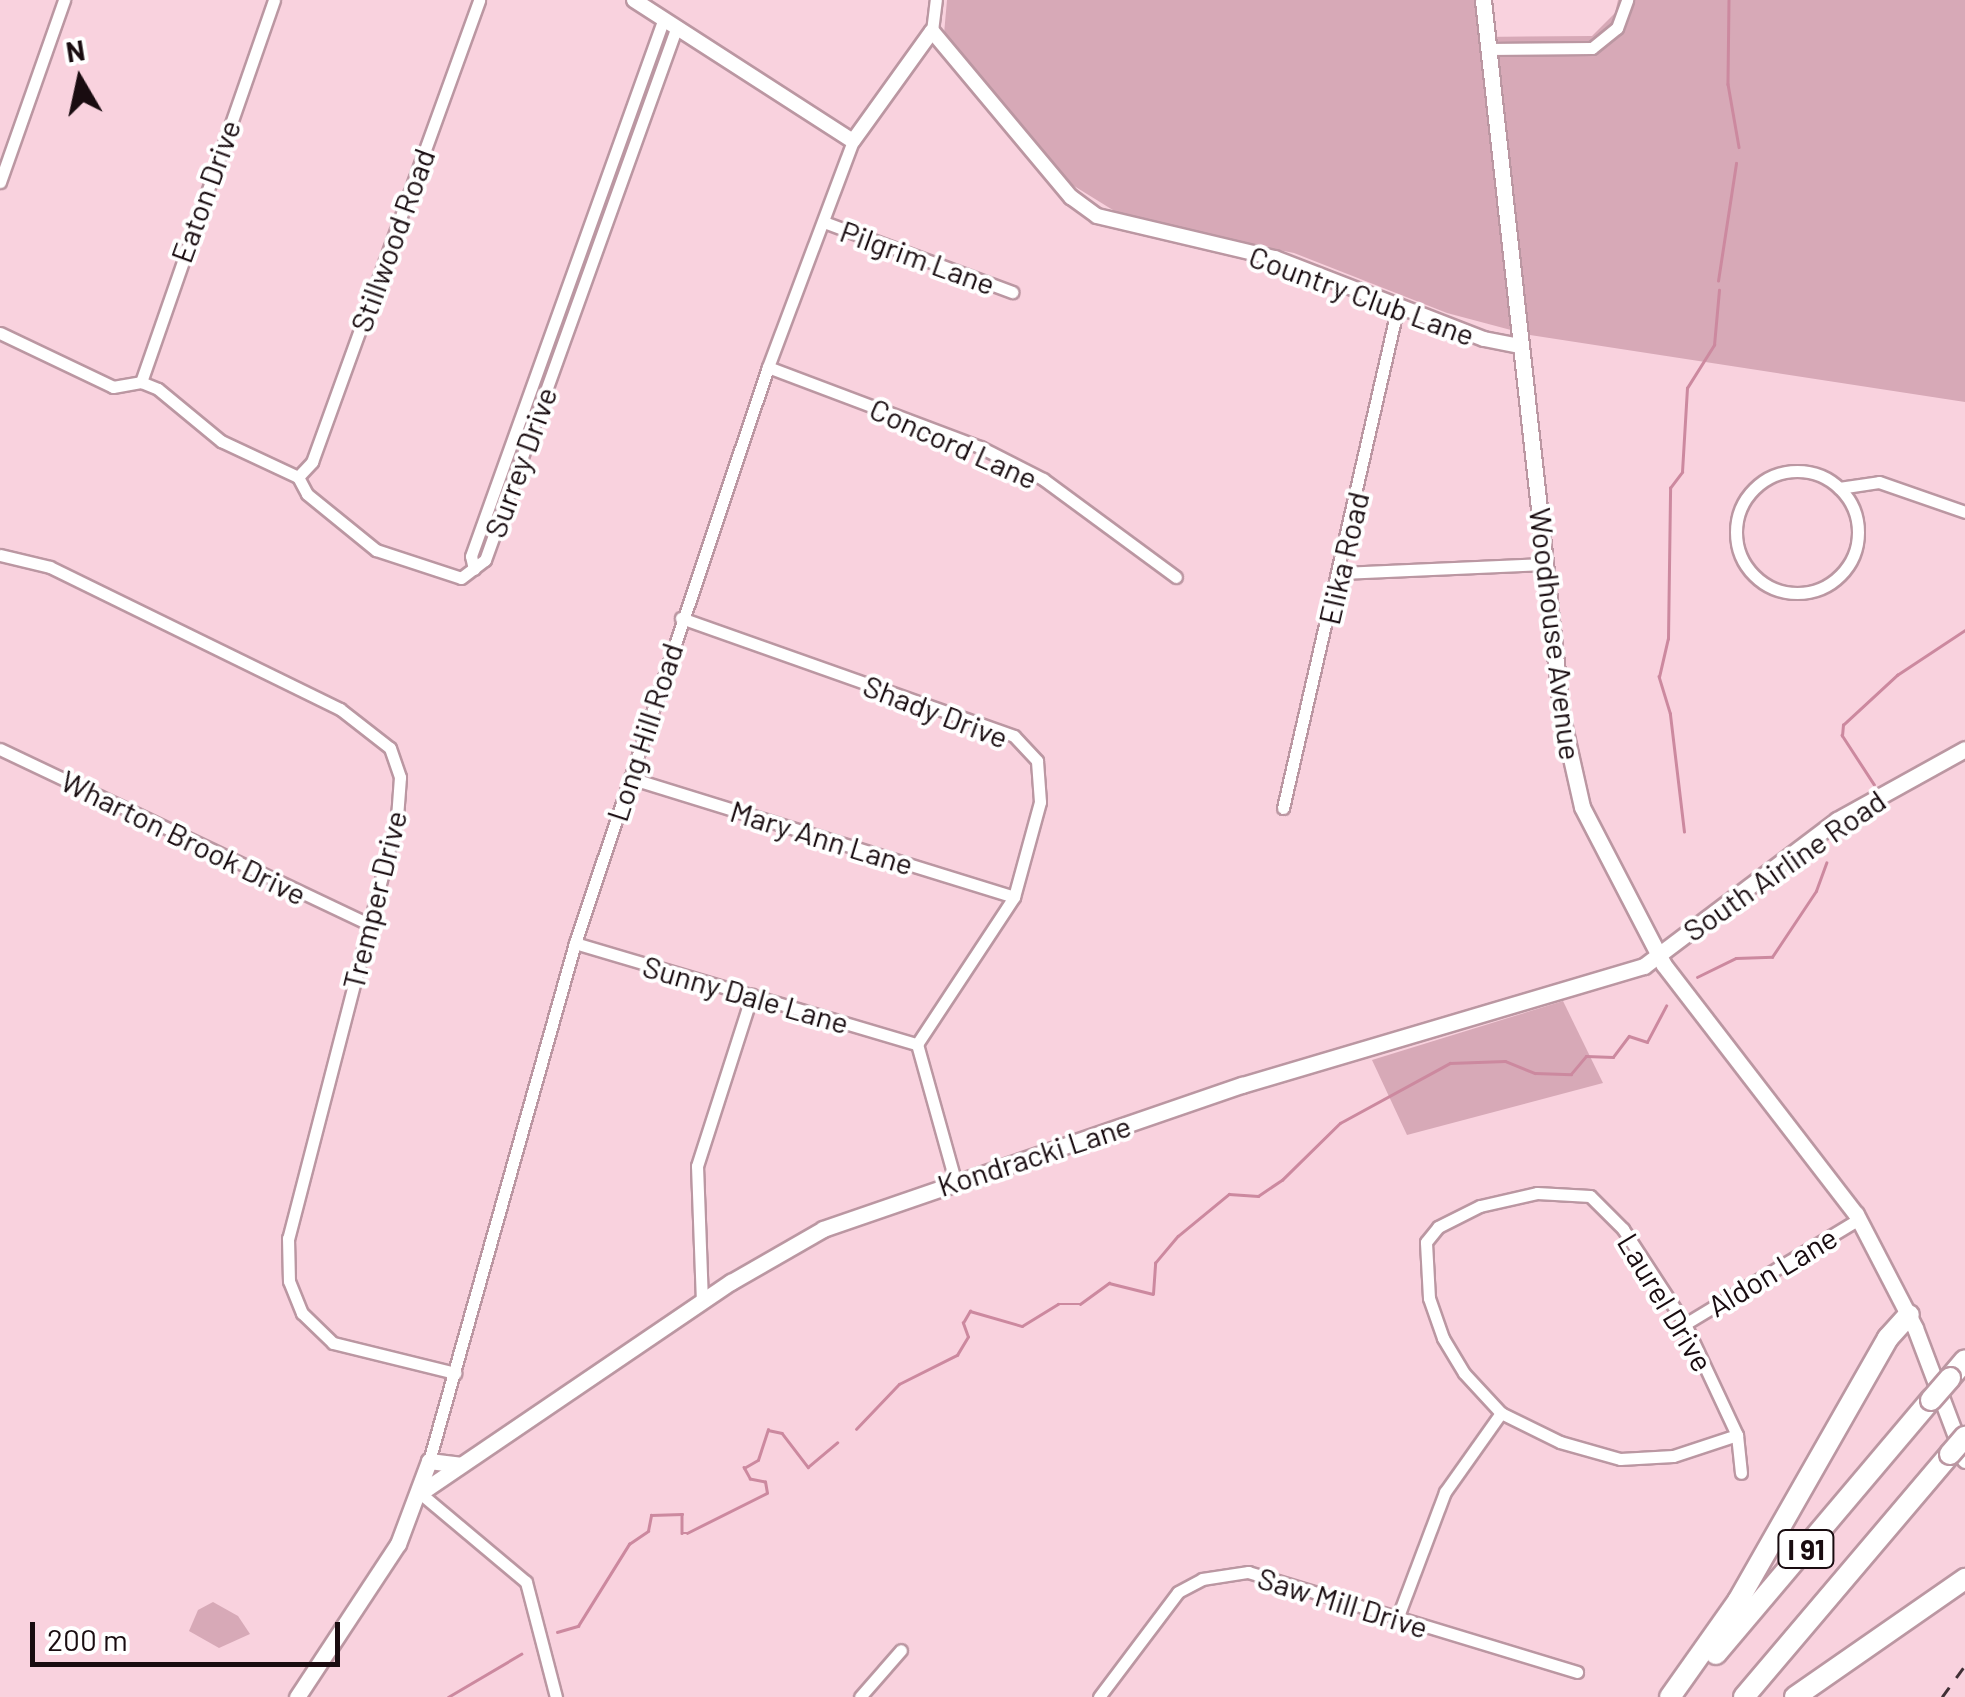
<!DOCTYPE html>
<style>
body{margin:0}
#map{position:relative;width:1965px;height:1697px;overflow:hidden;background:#f9d2de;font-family:Barlow,sans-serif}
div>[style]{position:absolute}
.green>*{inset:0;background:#d7a9b7}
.stream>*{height:2.5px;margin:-1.25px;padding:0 1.25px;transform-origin:1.25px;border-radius:1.25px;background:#cc899f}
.roads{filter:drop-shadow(2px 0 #bb97a2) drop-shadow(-2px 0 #bb97a2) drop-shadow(0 2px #bb97a2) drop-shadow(0 -2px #bb97a2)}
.minor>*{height:11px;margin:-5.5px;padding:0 5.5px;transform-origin:5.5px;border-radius:5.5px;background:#fff}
.minor>.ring{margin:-5.5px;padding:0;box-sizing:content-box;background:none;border:11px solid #fff;border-radius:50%}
.tertiary>*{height:14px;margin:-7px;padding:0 7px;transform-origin:7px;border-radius:7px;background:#fff}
.secondary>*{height:15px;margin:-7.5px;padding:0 7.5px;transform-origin:7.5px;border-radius:7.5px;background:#fff}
.motorway>*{height:20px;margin:-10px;padding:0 10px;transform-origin:10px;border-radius:10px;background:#fff}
.rail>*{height:2.5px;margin-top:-1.25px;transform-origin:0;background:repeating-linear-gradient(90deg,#413035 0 12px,transparent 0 24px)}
.bridges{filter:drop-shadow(2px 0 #bb97a2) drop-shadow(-2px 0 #bb97a2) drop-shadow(0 2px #bb97a2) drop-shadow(0 -2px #bb97a2)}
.motorway-bridge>*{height:20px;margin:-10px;padding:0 10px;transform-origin:10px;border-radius:10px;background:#fff}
span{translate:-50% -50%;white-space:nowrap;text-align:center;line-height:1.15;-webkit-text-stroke:8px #fff;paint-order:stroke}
.shield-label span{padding:2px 8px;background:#fff;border:2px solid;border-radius:8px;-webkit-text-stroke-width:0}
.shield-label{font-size:28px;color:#190c10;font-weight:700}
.street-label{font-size:30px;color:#190c10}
.north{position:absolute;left:30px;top:30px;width:100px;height:100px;-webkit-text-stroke:8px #fff;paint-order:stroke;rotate:351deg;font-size:28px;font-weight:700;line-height:40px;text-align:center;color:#190c10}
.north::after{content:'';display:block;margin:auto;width:35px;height:45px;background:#190c10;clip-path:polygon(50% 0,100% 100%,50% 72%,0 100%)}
.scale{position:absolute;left:30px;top:1622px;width:310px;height:45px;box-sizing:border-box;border:5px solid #190c10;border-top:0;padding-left:12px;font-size:30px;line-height:35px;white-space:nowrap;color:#190c10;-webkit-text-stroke:8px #fff;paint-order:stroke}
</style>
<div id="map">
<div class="green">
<i style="clip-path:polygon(947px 0,1475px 0,1479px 37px,1592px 36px,1615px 13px,1618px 0,1965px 0,1965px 402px,1530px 335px,1447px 313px,1294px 253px,1129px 220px,1066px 181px,944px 34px)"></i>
<i style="clip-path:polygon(1563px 1001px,1603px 1083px,1407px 1135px,1372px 1060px)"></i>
<i style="clip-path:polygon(213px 1602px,238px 1616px,250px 1634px,219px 1648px,189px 1631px,198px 1610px)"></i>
</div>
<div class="stream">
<i style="left:1729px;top:0;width:84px;rotate:90.7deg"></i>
<i style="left:1728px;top:84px;width:64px;rotate:80.1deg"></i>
<i style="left:1718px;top:281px;width:119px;rotate:-81.3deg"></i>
<i style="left:1874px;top:785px;width:59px;rotate:-123.1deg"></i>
<i style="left:1842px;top:736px;width:11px;rotate:-85deg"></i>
<i style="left:1843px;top:725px;width:74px;rotate:-42.8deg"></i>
<i style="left:1897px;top:675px;width:82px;rotate:-33.5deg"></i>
<i style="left:1684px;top:832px;width:119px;rotate:-96.8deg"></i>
<i style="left:1670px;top:714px;width:39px;rotate:-107deg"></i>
<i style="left:1659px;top:677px;width:39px;rotate:-77deg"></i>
<i style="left:1668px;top:639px;width:151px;rotate:-89.2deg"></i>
<i style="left:1670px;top:488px;width:20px;rotate:-53deg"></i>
<i style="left:1682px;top:472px;width:84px;rotate:-86.6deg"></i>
<i style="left:1687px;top:388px;width:51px;rotate:-57.9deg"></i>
<i style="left:1714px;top:345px;width:55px;rotate:-84.8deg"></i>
<i style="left:1697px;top:977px;width:43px;rotate:-26deg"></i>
<i style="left:1736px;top:958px;width:36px;rotate:-2deg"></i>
<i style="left:1772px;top:957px;width:79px;rotate:-56.3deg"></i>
<i style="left:1816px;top:891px;width:30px;rotate:-70deg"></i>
<i style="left:856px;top:1429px;width:62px;rotate:-46.3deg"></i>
<i style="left:899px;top:1384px;width:65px;rotate:-26.6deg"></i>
<i style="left:957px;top:1355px;width:21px;rotate:-59deg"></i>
<i style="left:968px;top:1337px;width:15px;rotate:-110deg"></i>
<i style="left:963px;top:1323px;width:14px;rotate:-60deg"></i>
<i style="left:970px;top:1311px;width:54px;rotate:16.1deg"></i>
<i style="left:1022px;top:1326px;width:42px;rotate:-31.4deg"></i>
<i style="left:1058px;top:1304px;width:22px"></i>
<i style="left:1080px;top:1304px;width:36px;rotate:-36deg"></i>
<i style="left:1109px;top:1283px;width:45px;rotate:14deg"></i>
<i style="left:1153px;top:1294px;width:31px;rotate:-86deg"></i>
<i style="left:1155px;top:1263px;width:35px;rotate:-50deg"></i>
<i style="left:1178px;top:1236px;width:66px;rotate:-39.5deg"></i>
<i style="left:1229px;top:1194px;width:29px;rotate:4deg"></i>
<i style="left:1258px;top:1196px;width:29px;rotate:-34deg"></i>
<i style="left:1282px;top:1180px;width:81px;rotate:-44.5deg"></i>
<i style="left:1340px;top:1123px;width:125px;rotate:-28.6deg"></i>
<i style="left:1450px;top:1063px;width:55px;rotate:-2.1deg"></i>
<i style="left:1505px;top:1061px;width:32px;rotate:22deg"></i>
<i style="left:1535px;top:1073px;width:36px;rotate:2deg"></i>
<i style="left:1571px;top:1074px;width:23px;rotate:-50deg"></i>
<i style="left:1586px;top:1056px;width:27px;rotate:2deg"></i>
<i style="left:1613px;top:1057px;width:26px;rotate:-53deg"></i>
<i style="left:1629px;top:1036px;width:19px;rotate:18deg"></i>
<i style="left:1647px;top:1042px;width:41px;rotate:-62.2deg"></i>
<i style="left:557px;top:1632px;width:22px;rotate:-16deg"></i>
<i style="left:578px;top:1626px;width:97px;rotate:-58.1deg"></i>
<i style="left:629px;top:1544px;width:23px;rotate:-34deg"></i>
<i style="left:648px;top:1531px;width:16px;rotate:-79deg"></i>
<i style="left:651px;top:1515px;width:31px;rotate:-2deg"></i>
<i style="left:682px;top:1514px;width:19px;rotate:90deg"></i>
<i style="left:682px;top:1533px;width:5px"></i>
<i style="left:687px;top:1533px;width:89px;rotate:-26.6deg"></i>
<i style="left:767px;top:1493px;width:11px;rotate:-100deg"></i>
<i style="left:765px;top:1482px;width:15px;rotate:-169deg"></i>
<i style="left:750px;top:1479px;width:13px;rotate:-119deg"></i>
<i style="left:744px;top:1468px;width:16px;rotate:-30deg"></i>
<i style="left:758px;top:1460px;width:32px;rotate:-72deg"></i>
<i style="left:768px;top:1430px;width:14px;rotate:12deg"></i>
<i style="left:782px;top:1433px;width:43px;rotate:52.6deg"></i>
<i style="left:808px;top:1467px;width:38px;rotate:-40deg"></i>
<i style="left:448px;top:1697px;width:85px;rotate:-30.5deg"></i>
</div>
<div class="roads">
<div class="minor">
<i style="left:932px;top:31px;width:31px;rotate:-83deg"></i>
<i style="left:1488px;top:49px;width:104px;rotate:-0.6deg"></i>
<i style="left:1592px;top:48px;width:32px;rotate:-39deg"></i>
<i style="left:1617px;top:28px;width:30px;rotate:-70deg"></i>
<i style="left:0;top:182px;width:193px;rotate:-70.6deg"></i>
<i style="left:824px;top:222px;width:201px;rotate:20.4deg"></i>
<i style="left:0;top:333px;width:125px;rotate:25.5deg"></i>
<i style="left:113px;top:387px;width:28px;rotate:-10deg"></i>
<i style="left:141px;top:382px;width:18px;rotate:22deg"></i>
<i style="left:158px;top:389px;width:82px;rotate:39.5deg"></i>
<i style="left:221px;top:441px;width:85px;rotate:25.1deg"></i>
<i style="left:298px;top:477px;width:19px;rotate:62deg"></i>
<i style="left:307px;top:494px;width:89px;rotate:39.1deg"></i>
<i style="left:376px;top:550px;width:89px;rotate:18.2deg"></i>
<i style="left:461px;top:578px;width:30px;rotate:-37deg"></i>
<i style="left:485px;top:560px;width:564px;rotate:-70.22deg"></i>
<i style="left:768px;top:367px;width:227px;rotate:20.7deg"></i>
<i style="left:980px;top:447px;width:71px;rotate:26.9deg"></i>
<i style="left:1043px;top:479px;width:165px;rotate:36.4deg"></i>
<i style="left:141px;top:382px;width:404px;rotate:-70.8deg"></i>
<i class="ring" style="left:1736px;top:471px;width:111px;height:111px"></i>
<i style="left:298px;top:477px;width:21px;rotate:-47deg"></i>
<i style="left:312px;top:462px;width:491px;rotate:-70.1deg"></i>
<i style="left:1839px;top:488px;width:40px;rotate:-8.5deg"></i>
<i style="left:1879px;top:482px;width:91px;rotate:19.2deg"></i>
<i style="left:0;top:555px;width:51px;rotate:13.5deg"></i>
<i style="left:50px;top:567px;width:323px;rotate:26.1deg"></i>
<i style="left:340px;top:709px;width:63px;rotate:38deg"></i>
<i style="left:390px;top:748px;width:31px;rotate:71deg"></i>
<i style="left:400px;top:777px;width:41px;rotate:94.2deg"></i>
<i style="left:397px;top:818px;width:434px;rotate:104.5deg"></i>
<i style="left:288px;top:1238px;width:43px;rotate:88.7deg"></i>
<i style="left:289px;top:1281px;width:35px;rotate:68deg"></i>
<i style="left:302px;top:1313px;width:43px;rotate:44.1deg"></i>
<i style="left:333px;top:1343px;width:126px;rotate:13.8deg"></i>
<i style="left:474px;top:569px;width:13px;rotate:-103deg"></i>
<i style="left:471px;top:556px;width:568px;rotate:-70.26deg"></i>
<i style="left:1341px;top:573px;width:204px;rotate:-2.5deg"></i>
<i style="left:681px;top:618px;width:353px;rotate:19.5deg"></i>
<i style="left:1014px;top:736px;width:34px;rotate:47deg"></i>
<i style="left:1037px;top:761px;width:41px;rotate:85.8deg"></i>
<i style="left:1040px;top:802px;width:98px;rotate:105.3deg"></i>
<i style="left:1014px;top:897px;width:176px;rotate:123.4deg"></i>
<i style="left:917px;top:1044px;width:141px;rotate:74.4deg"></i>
<i style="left:0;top:749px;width:408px;rotate:25.4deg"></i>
<i style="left:630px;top:778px;width:402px;rotate:17.2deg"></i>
<i style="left:1283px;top:808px;width:515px;rotate:-77.1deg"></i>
<i style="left:575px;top:943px;width:357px;rotate:16.5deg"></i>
<i style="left:702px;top:1302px;width:136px;rotate:-92.1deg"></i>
<i style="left:697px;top:1166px;width:180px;rotate:-72.2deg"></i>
<i style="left:1685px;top:1324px;width:203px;rotate:-31.1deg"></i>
<i style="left:1737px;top:1435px;width:67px;rotate:161.8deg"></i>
<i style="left:1673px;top:1456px;width:53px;rotate:176.8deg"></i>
<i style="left:1620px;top:1459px;width:62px;rotate:-164.2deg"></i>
<i style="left:1560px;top:1442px;width:66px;rotate:-153.8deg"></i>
<i style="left:1501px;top:1413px;width:54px;rotate:-132.8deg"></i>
<i style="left:1464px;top:1373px;width:41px;rotate:-121deg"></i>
<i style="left:1443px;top:1338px;width:42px;rotate:-109.3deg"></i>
<i style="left:1429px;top:1298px;width:56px;rotate:-93.1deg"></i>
<i style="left:1426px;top:1242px;width:19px;rotate:-51deg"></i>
<i style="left:1438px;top:1227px;width:47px;rotate:-26.6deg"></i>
<i style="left:1480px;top:1206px;width:58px;rotate:-12.8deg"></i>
<i style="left:1537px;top:1193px;width:53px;rotate:3.2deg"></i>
<i style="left:1590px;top:1196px;width:47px;rotate:45deg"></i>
<i style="left:1623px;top:1229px;width:113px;rotate:56.9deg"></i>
<i style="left:1685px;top:1324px;width:123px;rotate:64.9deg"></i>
<i style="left:1737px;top:1435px;width:38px;rotate:84deg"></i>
<i style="left:429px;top:1461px;width:538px;rotate:-74.26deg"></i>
<i style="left:575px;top:943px;width:607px;rotate:-71.48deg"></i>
<i style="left:768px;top:367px;width:241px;rotate:-69.4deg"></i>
<i style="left:420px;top:1493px;width:138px;rotate:40deg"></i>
<i style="left:526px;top:1582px;width:119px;rotate:75.4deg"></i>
<i style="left:1397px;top:1619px;width:136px;rotate:-69.3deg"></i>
<i style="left:1445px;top:1492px;width:97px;rotate:-54.7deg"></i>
<i style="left:860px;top:1697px;width:62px;rotate:-48.9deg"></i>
<i style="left:1099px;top:1697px;width:131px;rotate:-53deg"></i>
<i style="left:1178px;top:1592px;width:27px;rotate:-28deg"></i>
<i style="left:1202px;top:1579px;width:47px;rotate:-8.7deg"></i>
<i style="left:1248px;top:1572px;width:344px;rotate:16.9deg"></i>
</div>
<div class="tertiary">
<i style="left:634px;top:0;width:260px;rotate:32.8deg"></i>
<i style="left:853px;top:141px;width:135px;rotate:-54.3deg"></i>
<i style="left:932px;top:31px;width:217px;rotate:50.1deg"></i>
<i style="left:1071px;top:197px;width:32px;rotate:36deg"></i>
<i style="left:1097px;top:216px;width:183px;rotate:13.3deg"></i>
<i style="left:1275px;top:258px;width:224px;rotate:21.2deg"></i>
<i style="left:1484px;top:339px;width:37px;rotate:11deg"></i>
</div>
<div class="secondary">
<i style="left:1483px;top:0;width:722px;rotate:83.72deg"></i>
<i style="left:1562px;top:718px;width:91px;rotate:77.3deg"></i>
<i style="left:1582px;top:807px;width:178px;rotate:62.6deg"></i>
<i style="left:1664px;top:965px;width:314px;rotate:52.4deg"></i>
<i style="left:1856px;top:1214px;width:128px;rotate:62.6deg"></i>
<i style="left:1915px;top:1328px;width:141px;rotate:69.3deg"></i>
<i style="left:420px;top:1493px;width:376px;rotate:-34.2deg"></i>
<i style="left:731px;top:1282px;width:106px;rotate:-29.9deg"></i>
<i style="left:823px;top:1229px;width:443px;rotate:-19deg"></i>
<i style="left:1242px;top:1085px;width:419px;rotate:-16.5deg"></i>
<i style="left:1644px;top:966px;width:242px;rotate:-37.1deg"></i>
<i style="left:1837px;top:820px;width:146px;rotate:-29deg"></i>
<i style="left:297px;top:1697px;width:183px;rotate:-56.6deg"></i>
<i style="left:398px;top:1544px;width:89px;rotate:-69.5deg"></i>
<i style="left:429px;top:1461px;width:31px;rotate:7deg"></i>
</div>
<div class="motorway">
<i style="left:1950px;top:1378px;width:23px;rotate:-50deg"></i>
<i style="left:1716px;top:1654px;width:333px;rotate:-49.8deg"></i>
<i style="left:1670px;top:1697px;width:118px;rotate:-54.7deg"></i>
<i style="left:1738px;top:1601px;width:303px;rotate:-60.3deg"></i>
<i style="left:1888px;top:1338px;width:31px;rotate:-48deg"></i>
<i style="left:1744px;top:1697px;width:319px;rotate:-49.7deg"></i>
<i style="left:1795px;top:1697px;width:207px;rotate:-34.8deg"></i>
</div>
</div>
<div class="rail">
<i style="left:1942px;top:1697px;width:39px;rotate:-54deg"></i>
</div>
<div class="bridges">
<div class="motorway-bridge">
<i style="left:1931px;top:1400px;width:29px;rotate:-49deg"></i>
<i style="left:1950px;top:1454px;width:23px;rotate:-49deg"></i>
</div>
</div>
<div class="shield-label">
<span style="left:1806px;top:1549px">I 91</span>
</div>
<div class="street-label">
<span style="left:205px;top:191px;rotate:-70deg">Eaton Drive</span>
<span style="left:392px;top:240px;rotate:-70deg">Stillwood Road</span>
<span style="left:918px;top:257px;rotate:20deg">Pilgrim Lane</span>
<span style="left:1362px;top:295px;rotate:20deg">Country Club Lane</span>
<span style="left:954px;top:443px;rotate:24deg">Concord Lane</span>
<span style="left:520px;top:462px;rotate:-70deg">Surrey Drive</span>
<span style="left:1343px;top:558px;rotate:-77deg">Elika Road</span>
<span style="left:1556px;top:634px;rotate:83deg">Woodhouse Avenue</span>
<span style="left:936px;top:711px;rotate:21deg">Shady Drive</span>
<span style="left:644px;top:732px;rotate:-72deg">Long Hill Road</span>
<span style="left:184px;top:837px;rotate:26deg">Wharton Brook Drive</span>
<span style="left:822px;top:837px;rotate:17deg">Mary Ann Lane</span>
<span style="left:1784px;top:865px;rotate:-35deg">South Airline Road</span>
<span style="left:374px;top:900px;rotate:-76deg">Tremper Drive</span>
<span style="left:746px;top:994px;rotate:16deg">Sunny Dale Lane</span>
<span style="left:1034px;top:1155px;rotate:-18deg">Kondracki Lane</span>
<span style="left:1772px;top:1271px;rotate:-31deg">Aldon Lane</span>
<span style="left:1666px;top:1302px;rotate:59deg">Laurel Drive</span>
<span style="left:1343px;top:1602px;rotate:17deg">Saw Mill Drive</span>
</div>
<div class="north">N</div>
<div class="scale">200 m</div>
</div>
